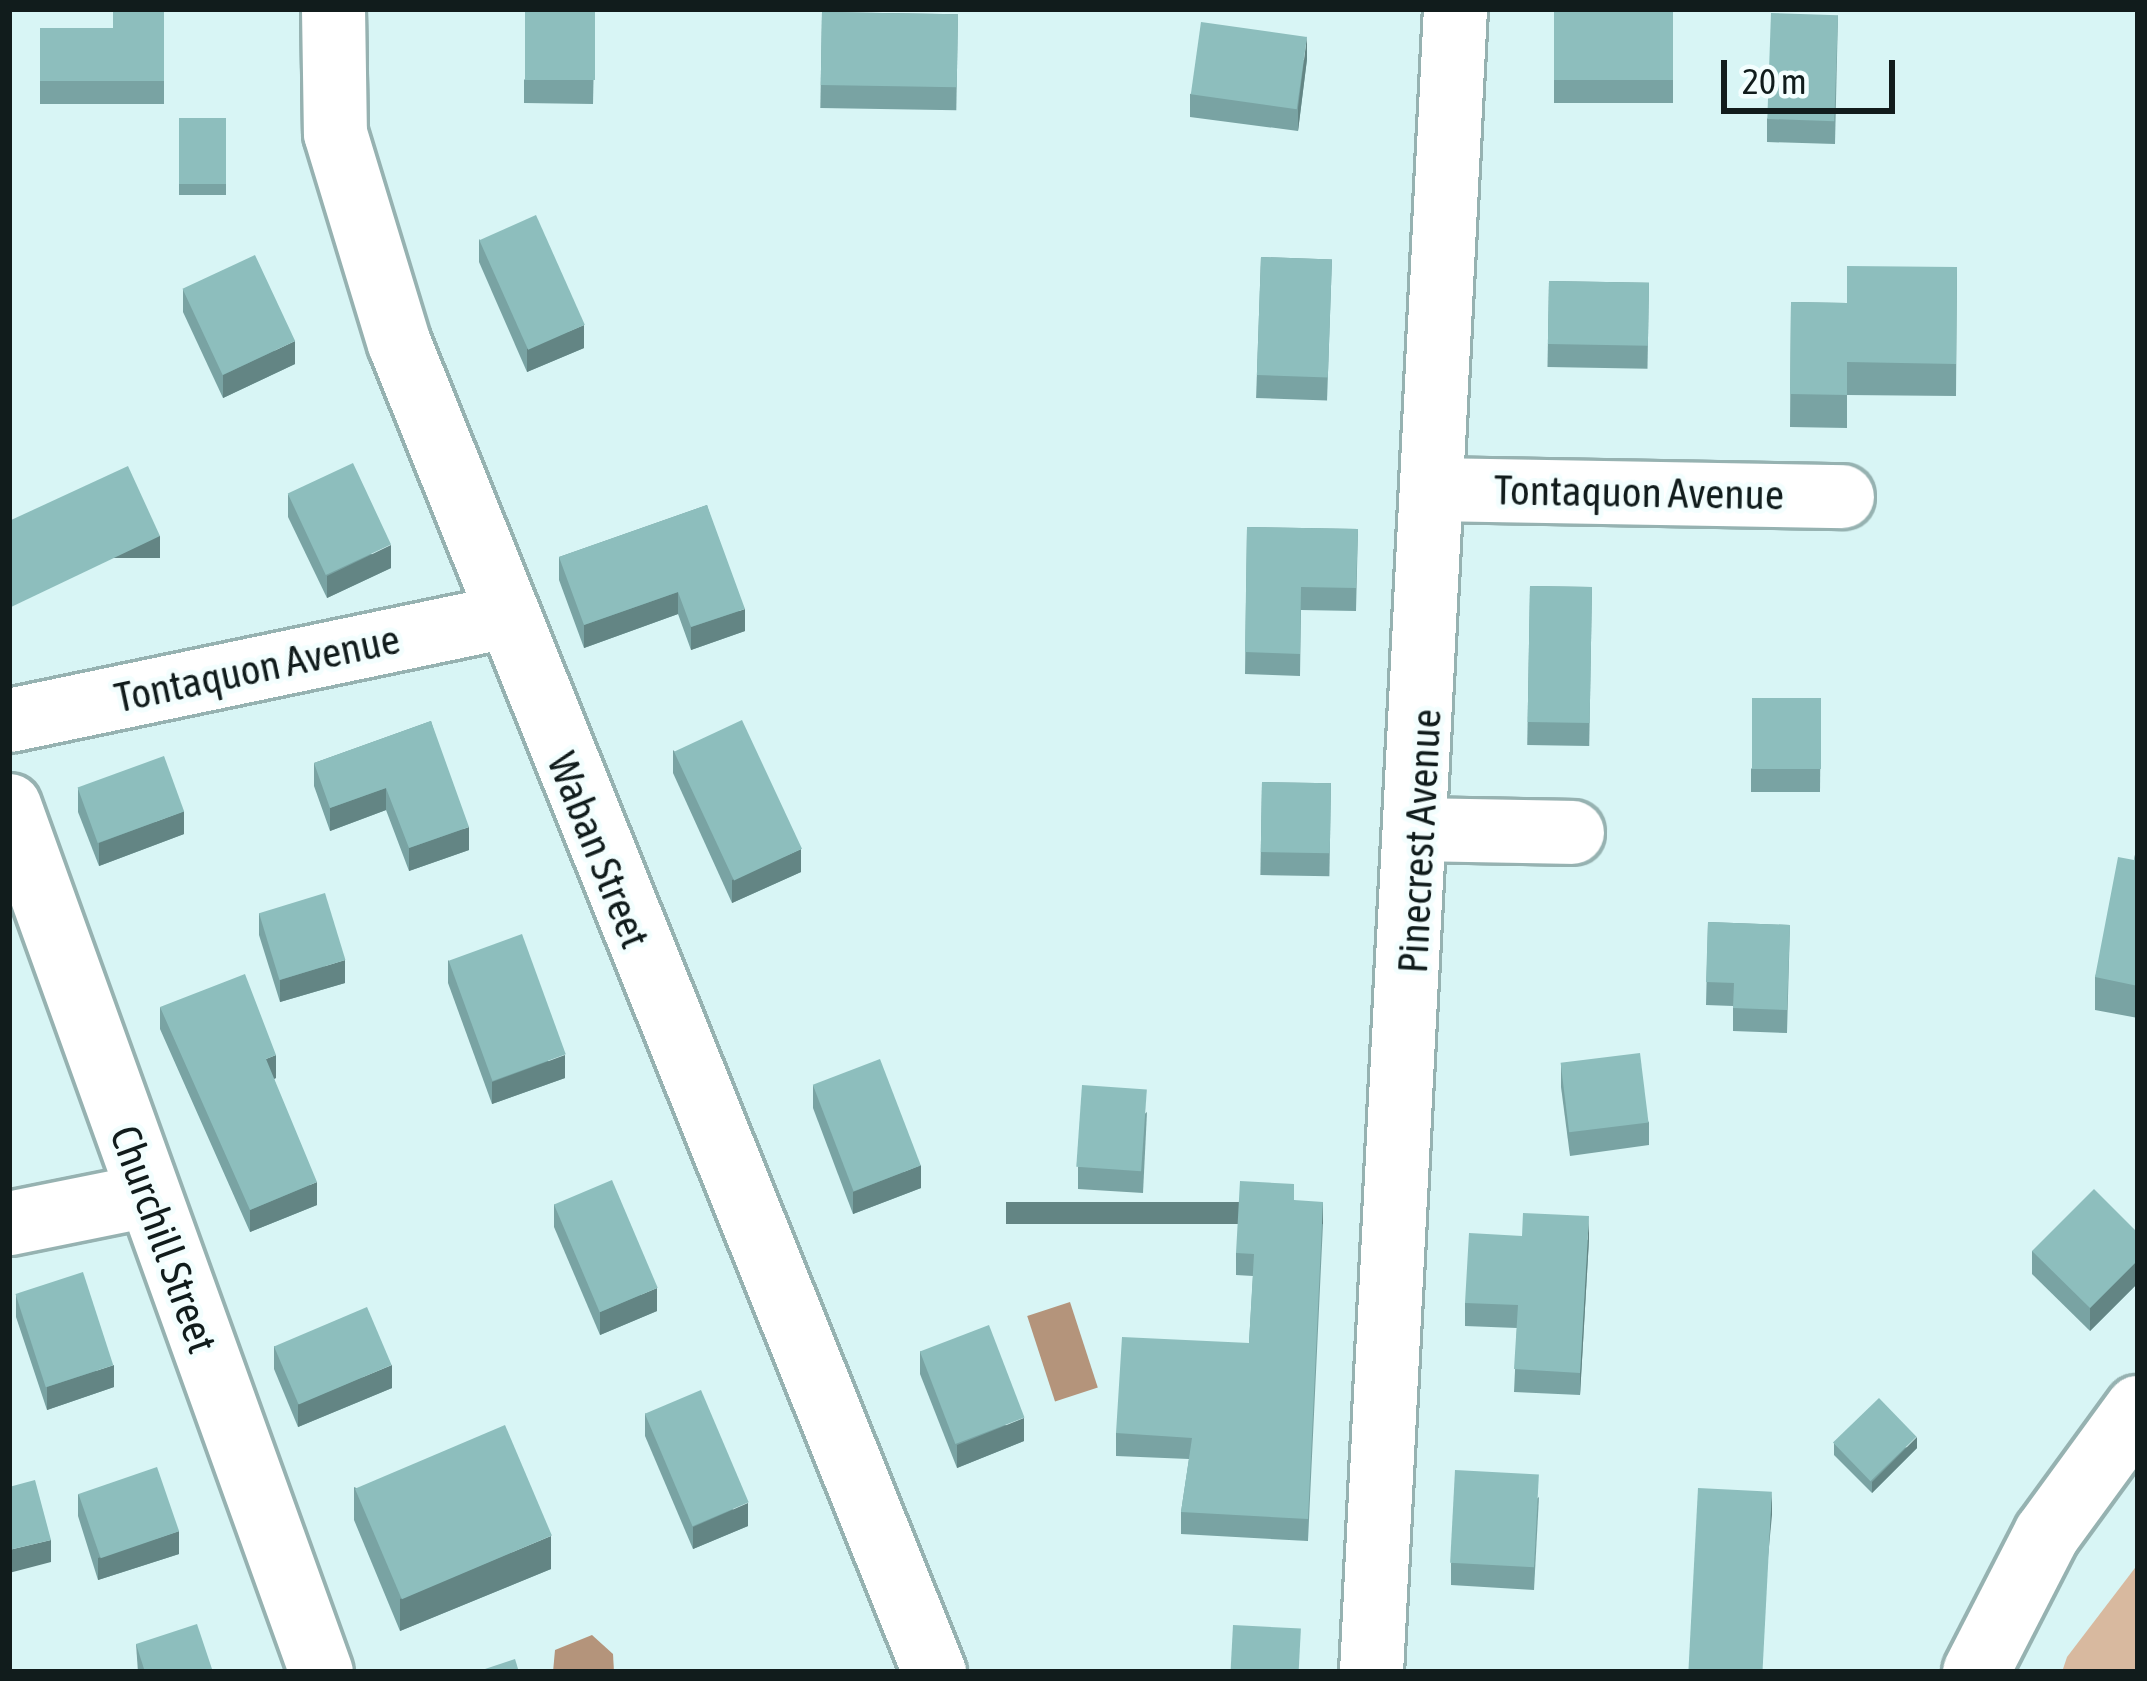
<!DOCTYPE html>
<style>
body{margin:0}
#map{position:relative;width:2147px;height:1681px;overflow:hidden;background:#d8f5f5;font-family:"Asap Condensed",sans-serif}
div>[style]{position:absolute}
.green>*{inset:0;background:#d8b99f}
.water>*{inset:0;background:#b4947b;transform-origin:0 0}
.roads{filter:drop-shadow(3px 0 #96b2b1) drop-shadow(-3px 0 #96b2b1) drop-shadow(0 3px #96b2b1) drop-shadow(0 -3px #96b2b1)}
.minor>*{height:63px;margin:-31.5px;padding:0 31.5px;transform-origin:31.5px;border-radius:31.5px;background:#fff}
.primary>*{height:66px;margin:-33px;padding:0 33px;transform-origin:33px;border-radius:33px;background:#fff}
.wall>*{inset:0;background:#79a3a3;transform-origin:0 0}
.shaded-wall>*{inset:0;background:#638584;transform-origin:0 0}
.building>*{inset:0;background:#8dbebd;transform-origin:0 0}
span{translate:-50% -50%;white-space:nowrap;text-align:center;line-height:1.15;-webkit-text-stroke:10px #f3fefe;paint-order:stroke}
.street-label{font-size:42px;color:#111c1c}
.frame{position:absolute;inset:0;border:12px solid #111c1c;pointer-events:none}
.scale{position:absolute;left:1721px;top:60px;width:174px;height:54px;box-sizing:border-box;border:6px solid #111c1c;border-top:0;padding-left:15px;font-size:36px;line-height:42px;white-space:nowrap;color:#111c1c;-webkit-text-stroke:9px #f3fefe;paint-order:stroke}
</style>
<div id="map">
<div class="green">
<i style="clip-path:polygon(2138px 1564px,2138px 1672px,2062px 1672px,2067px 1657px)"></i>
</div>
<div class="water">
<i style="left:1070px;top:1302px;width:90px;height:45px;rotate:72deg"></i>
<i style="clip-path:polygon(592px 1635px,613px 1654px,614px 1672px,553px 1672px,555px 1650px)"></i>
</div>
<div class="roads">
<div class="minor">
<i style="left:333px;top:9px;width:124px;rotate:89.1deg"></i>
<i style="left:335px;top:133px;width:220px;rotate:73.1deg"></i>
<i style="left:399px;top:343px;width:1433px;rotate:68.07deg"></i>
<i style="left:1435px;top:489px;width:407px;rotate:1deg"></i>
<i style="left:9px;top:720px;width:508px;rotate:-11.82deg"></i>
<i style="left:9px;top:805px;width:921px;rotate:70.21deg"></i>
<i style="left:1419px;top:829px;width:153px;rotate:1.1deg"></i>
<i style="left:9px;top:1223px;width:142px;rotate:-11.4deg"></i>
<i style="left:1371px;top:1672px;width:1665px;rotate:-87.11deg"></i>
</div>
<div class="primary">
<i style="left:1976px;top:1672px;width:155px;rotate:-62.8deg"></i>
<i style="left:2047px;top:1534px;width:155px;rotate:-53.9deg"></i>
</div>
</div>
<div class="wall">
<i style="clip-path:polygon(164px 9px,164px 104px,40px 104px,40px 28px,113px 28px)"></i>
<i style="clip-path:polygon(595px 9px,593px 104px,524px 103px,524px 80px)"></i>
<i style="left:1554px;top:9px;width:119px;height:94px"></i>
<i style="left:822px;top:12px;width:136px;height:96px;rotate:1deg"></i>
<i style="clip-path:polygon(1838px 15px,1835px 144px,1767px 142px,1767px 119px)"></i>
<i style="clip-path:polygon(1307px 59px,1298px 131px,1190px 117px,1190px 94px)"></i>
<i style="left:226px;top:118px;width:77px;height:47px;rotate:90deg"></i>
<i style="clip-path:polygon(479px 239px,584px 348px,527px 372px,479px 262px)"></i>
<i style="left:1261px;top:257px;width:71px;height:141px;rotate:2deg"></i>
<i style="clip-path:polygon(1957px 267px,1956px 396px,1847px 395px,1847px 428px,1790px 427px,1791px 302px,1847px 303px)"></i>
<i style="left:1549px;top:281px;width:100px;height:86px;rotate:1deg"></i>
<i style="clip-path:polygon(183px 289px,295px 364px,223px 398px,183px 312px)"></i>
<i style="clip-path:polygon(288px 494px,391px 568px,327px 598px,288px 517px)"></i>
<i style="clip-path:polygon(707px 505px,745px 631px,691px 650px,678px 614px,584px 648px,559px 580px,559px 557px)"></i>
<i style="clip-path:polygon(1247px 527px,1358px 529px,1356px 611px,1301px 610px,1300px 676px,1245px 674px)"></i>
<i style="left:1530px;top:586px;width:62px;height:159px;rotate:1deg"></i>
<i style="clip-path:polygon(1821px 698px,1820px 792px,1751px 792px,1751px 769px)"></i>
<i style="clip-path:polygon(431px 721px,469px 850px,409px 871px,386px 810px,330px 831px,314px 786px,314px 763px)"></i>
<i style="clip-path:polygon(673px 750px,801px 872px,732px 903px,673px 773px)"></i>
<i style="left:1262px;top:782px;width:69px;height:93px;rotate:1deg"></i>
<i style="clip-path:polygon(78px 789px,184px 834px,99px 866px,78px 812px)"></i>
<i style="clip-path:polygon(2138px 839px,2138px 1018px,2095px 1010px,2095px 977px,2134px 860px)"></i>
<i style="clip-path:polygon(259px 913px,345px 983px,280px 1002px,259px 935px)"></i>
<i style="clip-path:polygon(1708px 922px,1790px 925px,1787px 1033px,1733px 1031px,1733px 1006px,1706px 1005px)"></i>
<i style="clip-path:polygon(448px 960px,565px 1078px,492px 1104px,448px 983px)"></i>
<i style="clip-path:polygon(160px 1007px,276px 1078px,274px 1079px,317px 1205px,250px 1232px,160px 1029px)"></i>
<i style="clip-path:polygon(1561px 1065px,1649px 1122px,1649px 1145px,1570px 1156px,1561px 1087px)"></i>
<i style="clip-path:polygon(813px 1085px,921px 1188px,853px 1214px,813px 1108px)"></i>
<i style="clip-path:polygon(1147px 1112px,1143px 1193px,1078px 1189px,1078px 1167px)"></i>
<i style="clip-path:polygon(1294px 1200px,1323px 1224px,1308px 1541px,1181px 1534px,1181px 1512px,1189px 1459px,1116px 1456px,1116px 1433px,1249px 1343px,1253px 1276px,1236px 1275px,1236px 1253px)"></i>
<i style="clip-path:polygon(554px 1204px,657px 1311px,600px 1335px,554px 1227px)"></i>
<i style="clip-path:polygon(2138px 1233px,2138px 1283px,2090px 1331px,2032px 1274px,2032px 1251px)"></i>
<i style="clip-path:polygon(1589px 1239px,1580px 1395px,1514px 1392px,1517px 1328px,1465px 1326px,1465px 1303px)"></i>
<i style="clip-path:polygon(16px 1295px,114px 1387px,47px 1410px,16px 1317px)"></i>
<i style="clip-path:polygon(274px 1346px,392px 1388px,298px 1427px,274px 1369px)"></i>
<i style="clip-path:polygon(920px 1351px,1024px 1441px,957px 1468px,920px 1374px)"></i>
<i style="clip-path:polygon(645px 1413px,748px 1526px,693px 1549px,645px 1436px)"></i>
<i style="clip-path:polygon(1834px 1443px,1917px 1448px,1872px 1493px,1834px 1455px)"></i>
<i style="clip-path:polygon(354px 1487px,551px 1569px,400px 1631px,354px 1520px)"></i>
<i style="clip-path:polygon(78px 1494px,179px 1554px,98px 1580px,78px 1516px)"></i>
<i style="clip-path:polygon(1539px 1497px,1534px 1590px,1451px 1585px,1451px 1563px)"></i>
<i style="clip-path:polygon(136px 1644px,213px 1672px,138px 1672px)"></i>
</div>
<div class="shaded-wall">
<i style="clip-path:polygon(1307px 36px,1307px 59px,1298px 131px,1298px 108px)"></i>
<i style="clip-path:polygon(584px 325px,584px 348px,527px 372px,527px 349px)"></i>
<i style="clip-path:polygon(295px 341px,295px 364px,223px 398px,223px 375px)"></i>
<i style="left:160px;top:536px;width:22px;height:167px;rotate:90deg"></i>
<i style="clip-path:polygon(391px 545px,391px 568px,327px 598px,327px 576px)"></i>
<i style="clip-path:polygon(678px 592px,678px 614px,584px 648px,584px 625px)"></i>
<i style="clip-path:polygon(745px 609px,745px 631px,691px 650px,691px 627px)"></i>
<i style="clip-path:polygon(386px 788px,386px 810px,330px 831px,330px 808px)"></i>
<i style="clip-path:polygon(184px 811px,184px 834px,99px 866px,99px 843px)"></i>
<i style="clip-path:polygon(469px 827px,469px 850px,409px 871px,409px 848px)"></i>
<i style="clip-path:polygon(801px 849px,801px 872px,732px 903px,732px 880px)"></i>
<i style="clip-path:polygon(345px 960px,345px 983px,280px 1002px,280px 980px)"></i>
<i style="clip-path:polygon(276px 1055px,276px 1078px,266px 1082px,266px 1059px)"></i>
<i style="clip-path:polygon(565px 1055px,565px 1078px,492px 1104px,492px 1082px)"></i>
<i style="clip-path:polygon(921px 1165px,921px 1188px,853px 1214px,853px 1192px)"></i>
<i style="clip-path:polygon(317px 1182px,317px 1205px,250px 1232px,250px 1210px)"></i>
<i style="left:1323px;top:1202px;width:22px;height:317px;rotate:90deg"></i>
<i style="clip-path:polygon(1589px 1216px,1589px 1239px,1580px 1395px,1580px 1373px)"></i>
<i style="clip-path:polygon(2138px 1260px,2138px 1283px,2090px 1331px,2090px 1308px)"></i>
<i style="clip-path:polygon(657px 1288px,657px 1311px,600px 1335px,600px 1312px)"></i>
<i style="clip-path:polygon(114px 1365px,114px 1387px,47px 1410px,47px 1387px)"></i>
<i style="clip-path:polygon(392px 1365px,392px 1388px,298px 1427px,298px 1404px)"></i>
<i style="clip-path:polygon(1024px 1418px,1024px 1441px,957px 1468px,957px 1445px)"></i>
<i style="clip-path:polygon(1917px 1437px,1917px 1448px,1872px 1493px,1872px 1482px)"></i>
<i style="clip-path:polygon(1772px 1492px,1772px 1515px,1757px 1672px,1755px 1672px)"></i>
<i style="clip-path:polygon(748px 1503px,748px 1526px,693px 1549px,693px 1527px)"></i>
<i style="clip-path:polygon(179px 1531px,179px 1554px,98px 1580px,98px 1558px)"></i>
<i style="clip-path:polygon(551px 1536px,551px 1569px,400px 1631px,400px 1599px)"></i>
<i style="clip-path:polygon(51px 1540px,51px 1562px,9px 1573px,9px 1550px)"></i>
</div>
<div class="building">
<i style="clip-path:polygon(113px 9px,164px 9px,164px 81px,40px 81px,40px 28px,113px 28px)"></i>
<i style="left:525px;top:9px;width:70px;height:71px"></i>
<i style="left:1554px;top:9px;width:119px;height:71px"></i>
<i style="left:822px;top:12px;width:136px;height:73px;rotate:1deg"></i>
<i style="left:1771px;top:13px;width:67px;height:106px;rotate:2deg"></i>
<i style="left:1201px;top:22px;width:107px;height:73px;rotate:8deg"></i>
<i style="left:226px;top:118px;width:66px;height:47px;rotate:90deg"></i>
<i style="left:536px;top:215px;width:120px;height:62px;rotate:66deg"></i>
<i style="left:255px;top:255px;width:95px;height:80px;rotate:65deg"></i>
<i style="left:1261px;top:257px;width:71px;height:118px;rotate:2deg"></i>
<i style="clip-path:polygon(1847px 266px,1957px 267px,1956px 364px,1847px 362px,1847px 395px,1790px 394px,1791px 302px,1847px 303px)"></i>
<i style="left:1549px;top:281px;width:100px;height:63px;rotate:1deg"></i>
<i style="left:353px;top:463px;width:90px;height:72px;rotate:65deg"></i>
<i style="clip-path:polygon(128px 466px,160px 536px,9px 608px,9px 521px)"></i>
<i style="clip-path:polygon(707px 505px,745px 609px,691px 627px,678px 592px,584px 625px,559px 557px)"></i>
<i style="clip-path:polygon(1247px 527px,1358px 529px,1356px 588px,1301px 587px,1300px 654px,1245px 652px)"></i>
<i style="left:1530px;top:586px;width:62px;height:136px;rotate:1deg"></i>
<i style="left:1752px;top:698px;width:69px;height:71px"></i>
<i style="left:742px;top:720px;width:142px;height:75px;rotate:65deg"></i>
<i style="clip-path:polygon(431px 721px,469px 827px,409px 848px,386px 788px,330px 808px,314px 763px)"></i>
<i style="left:164px;top:756px;width:59px;height:92px;rotate:70deg"></i>
<i style="left:1262px;top:782px;width:69px;height:70px;rotate:1deg"></i>
<i style="clip-path:polygon(2138px 839px,2138px 986px,2095px 977px,2118px 857px,2134px 860px)"></i>
<i style="left:325px;top:893px;width:70px;height:69px;rotate:73deg"></i>
<i style="clip-path:polygon(1708px 922px,1790px 925px,1787px 1010px,1733px 1008px,1734px 983px,1706px 982px)"></i>
<i style="left:522px;top:934px;width:128px;height:78px;rotate:70deg"></i>
<i style="clip-path:polygon(245px 974px,276px 1055px,266px 1059px,317px 1182px,250px 1210px,160px 1007px)"></i>
<i style="left:1640px;top:1053px;width:70px;height:80px;rotate:83deg"></i>
<i style="left:880px;top:1059px;width:114px;height:72px;rotate:69deg"></i>
<i style="left:1082px;top:1085px;width:65px;height:82px;rotate:4deg"></i>
<i style="left:612px;top:1180px;width:117px;height:63px;rotate:67deg"></i>
<i style="clip-path:polygon(1240px 1181px,1294px 1184px,1294px 1200px,1323px 1202px,1308px 1519px,1181px 1512px,1192px 1438px,1116px 1433px,1122px 1337px,1249px 1343px,1254px 1254px,1236px 1253px)"></i>
<i style="clip-path:polygon(2094px 1189px,2138px 1233px,2138px 1260px,2090px 1308px,2032px 1251px)"></i>
<i style="clip-path:polygon(1523px 1213px,1589px 1216px,1580px 1373px,1514px 1369px,1518px 1305px,1465px 1303px,1469px 1233px,1522px 1236px)"></i>
<i style="left:83px;top:1272px;width:98px;height:71px;rotate:72deg"></i>
<i style="left:367px;top:1307px;width:63px;height:101px;rotate:67deg"></i>
<i style="left:989px;top:1325px;width:99px;height:74px;rotate:69deg"></i>
<i style="left:701px;top:1390px;width:122px;height:61px;rotate:67deg"></i>
<i style="left:1879px;top:1398px;width:54px;height:64px;rotate:46deg"></i>
<i style="left:505px;top:1425px;width:120px;height:163px;rotate:67deg"></i>
<i style="left:157px;top:1467px;width:68px;height:83px;rotate:71deg"></i>
<i style="left:1455px;top:1470px;width:84px;height:93px;rotate:3deg"></i>
<i style="clip-path:polygon(35px 1480px,51px 1540px,9px 1550px,9px 1487px)"></i>
<i style="left:1698px;top:1488px;width:74px;height:185px;rotate:3deg"></i>
<i style="clip-path:polygon(197px 1624px,213px 1672px,145px 1672px,136px 1644px)"></i>
<i style="left:1233px;top:1625px;width:68px;height:47px;rotate:3deg"></i>
<i style="clip-path:polygon(515px 1659px,519px 1672px,476px 1672px)"></i>
</div>
<div class="street-label">
<span style="left:1639px;top:492px;rotate:1deg">Tontaquon Avenue</span>
<span style="left:257px;top:668px;rotate:-12deg">Tontaquon Avenue</span>
<span style="left:1419px;top:841px;rotate:-87deg">Pinecrest Avenue</span>
<span style="left:599px;top:850px;rotate:68deg">Waban Street</span>
<span style="left:164px;top:1239px;rotate:70deg">Churchill Street</span>
</div>
<div class="frame"></div>
<div class="scale">20 m</div>
</div>
